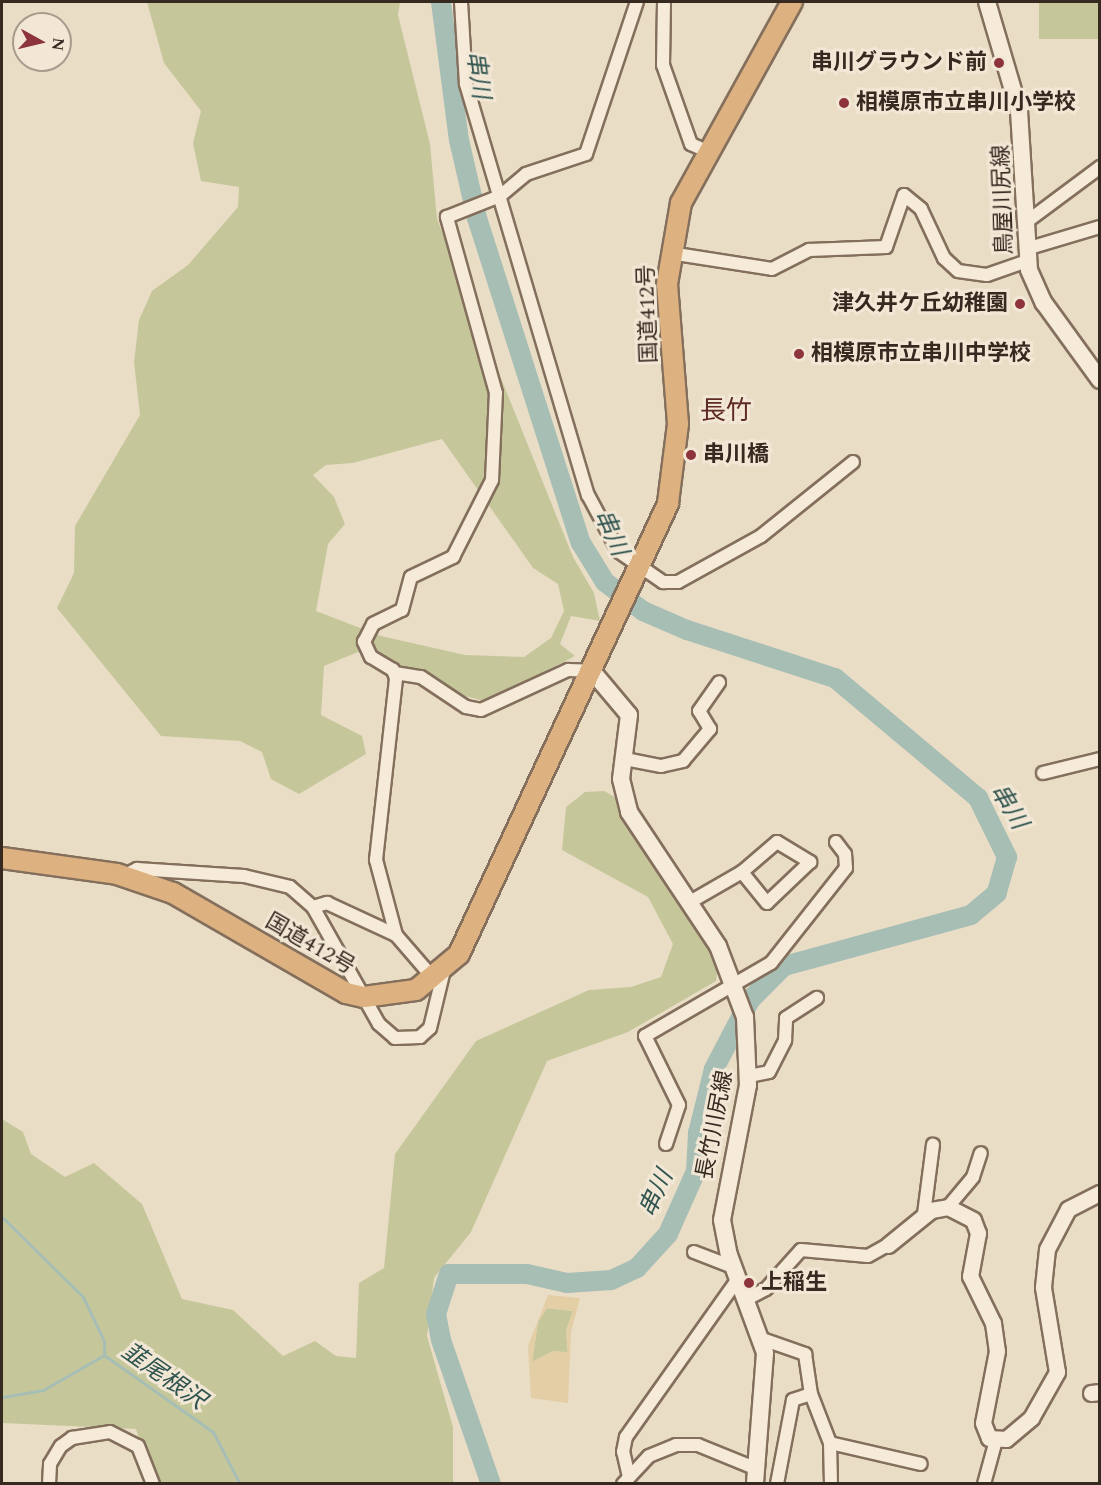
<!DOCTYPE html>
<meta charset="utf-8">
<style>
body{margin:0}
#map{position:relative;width:1101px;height:1485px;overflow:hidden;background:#eaddc6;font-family:Spectral,"Noto Sans JP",serif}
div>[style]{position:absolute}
.green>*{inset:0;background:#c5c79b;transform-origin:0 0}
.sand>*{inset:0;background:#e3cea5}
.stream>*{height:3px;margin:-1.5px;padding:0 1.5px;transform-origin:1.5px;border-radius:1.5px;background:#a7beb5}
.river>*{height:20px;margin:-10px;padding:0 10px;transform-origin:10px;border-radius:10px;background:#a7beb5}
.roads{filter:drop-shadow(2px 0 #846f5d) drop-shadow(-2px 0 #846f5d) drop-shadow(0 2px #846f5d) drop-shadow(0 -2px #846f5d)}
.minor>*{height:12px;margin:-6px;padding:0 6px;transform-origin:6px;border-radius:6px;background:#f6ebd8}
.tertiary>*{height:15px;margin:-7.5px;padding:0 7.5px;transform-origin:7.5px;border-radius:7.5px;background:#f6ebd8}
.secondary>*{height:16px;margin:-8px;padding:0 8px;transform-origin:8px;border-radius:8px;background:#f6ebd8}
.trunk>*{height:20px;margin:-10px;padding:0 10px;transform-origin:10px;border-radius:10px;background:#deb280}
.dots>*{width:16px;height:16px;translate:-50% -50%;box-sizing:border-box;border:3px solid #f2e7d5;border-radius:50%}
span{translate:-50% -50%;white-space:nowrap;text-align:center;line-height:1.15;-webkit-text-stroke:6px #f2e7d5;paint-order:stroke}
.poi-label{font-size:22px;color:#352920;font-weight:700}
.right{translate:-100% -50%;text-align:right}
.left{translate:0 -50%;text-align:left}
.street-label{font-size:22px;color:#352920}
.water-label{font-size:24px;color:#30544f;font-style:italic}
.quarter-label{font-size:26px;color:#5e2b23}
.frame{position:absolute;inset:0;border:3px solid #352920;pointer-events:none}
.north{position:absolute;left:12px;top:12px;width:60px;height:60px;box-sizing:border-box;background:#f2e7d5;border:2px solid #a69b8d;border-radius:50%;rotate:98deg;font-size:16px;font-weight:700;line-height:24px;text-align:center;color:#352920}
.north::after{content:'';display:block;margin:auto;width:21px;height:27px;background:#8d333a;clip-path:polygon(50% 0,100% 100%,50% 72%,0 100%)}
</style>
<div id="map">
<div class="green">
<i style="clip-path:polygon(evenodd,147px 2px,400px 2px,398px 15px,430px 144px,437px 219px,573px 557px,594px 593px,600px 621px,571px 616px,560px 644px,575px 656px,487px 702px,411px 681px,393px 666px,358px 652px,324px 666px,321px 715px,362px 736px,366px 754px,299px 794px,271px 779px,262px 752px,240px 741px,161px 736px,57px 608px,74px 573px,75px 526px,140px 415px,134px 362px,139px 320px,152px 291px,188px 265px,238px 207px,239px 187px,201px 181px,193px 143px,201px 111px,164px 63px,147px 2px,442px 439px,533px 568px,558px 584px,564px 611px,551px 638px,524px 657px,465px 655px,381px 636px,316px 611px,328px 544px,345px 524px,334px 497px,313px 475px,326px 465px,353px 463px,442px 439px)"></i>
<i style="left:1039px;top:2px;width:60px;height:37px"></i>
<i style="clip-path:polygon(604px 791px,624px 802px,719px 958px,716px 981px,628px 1032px,547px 1061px,471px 1232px,434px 1278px,427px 1336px,453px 1427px,453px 1483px,149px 1483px,153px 1480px,136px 1429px,2px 1423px,2px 1119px,23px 1132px,31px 1154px,65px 1177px,94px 1163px,142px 1204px,182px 1299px,233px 1310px,283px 1356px,315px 1341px,336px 1356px,356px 1358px,359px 1283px,384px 1268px,395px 1154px,476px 1041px,589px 990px,631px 987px,661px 977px,673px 944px,648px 897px,562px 850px,566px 807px,585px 792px)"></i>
<i style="clip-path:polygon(547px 1308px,573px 1311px,566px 1331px,568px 1353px,553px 1351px,532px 1362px,538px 1322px)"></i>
</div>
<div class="sand">
<i style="clip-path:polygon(evenodd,548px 1295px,580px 1298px,571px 1332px,568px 1403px,531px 1398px,528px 1346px,548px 1295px,547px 1308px,573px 1311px,566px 1331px,568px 1352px,553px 1351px,532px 1362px,538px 1322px,547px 1308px)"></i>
</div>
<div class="stream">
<i style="left:2px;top:1217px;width:114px;rotate:44.6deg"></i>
<i style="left:83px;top:1297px;width:49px;rotate:64.5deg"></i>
<i style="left:104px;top:1341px;width:14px;rotate:90deg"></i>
<i style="left:104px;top:1355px;width:133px;rotate:35.2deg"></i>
<i style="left:213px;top:1432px;width:59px;rotate:62.6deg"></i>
<i style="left:2px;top:1397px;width:42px;rotate:-9.7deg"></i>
<i style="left:43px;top:1390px;width:70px;rotate:-29.8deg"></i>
</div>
<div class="river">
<i style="left:441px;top:2px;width:139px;rotate:82.6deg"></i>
<i style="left:459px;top:140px;width:80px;rotate:77deg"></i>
<i style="left:477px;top:218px;width:341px;rotate:72.3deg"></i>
<i style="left:581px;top:543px;width:46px;rotate:58.4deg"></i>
<i style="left:605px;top:582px;width:48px;rotate:37.3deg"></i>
<i style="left:643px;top:611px;width:48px;rotate:23.4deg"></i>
<i style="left:687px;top:630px;width:156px;rotate:18deg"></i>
<i style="left:835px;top:678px;width:187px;rotate:40deg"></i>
<i style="left:978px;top:798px;width:66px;rotate:63.8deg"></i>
<i style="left:1007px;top:857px;width:37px;rotate:106deg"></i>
<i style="left:997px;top:893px;width:34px;rotate:140deg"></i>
<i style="left:971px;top:915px;width:194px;rotate:164.7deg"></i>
<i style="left:784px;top:966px;width:48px;rotate:135deg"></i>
<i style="left:750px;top:1000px;width:78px;rotate:117.6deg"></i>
<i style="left:714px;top:1069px;width:66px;rotate:104deg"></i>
<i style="left:698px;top:1133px;width:38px;rotate:93deg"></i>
<i style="left:696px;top:1171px;width:69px;rotate:114deg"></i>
<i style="left:668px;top:1234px;width:46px;rotate:132.4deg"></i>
<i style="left:637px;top:1268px;width:29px;rotate:155deg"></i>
<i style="left:611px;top:1280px;width:44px;rotate:176.1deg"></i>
<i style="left:567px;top:1283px;width:41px;rotate:-167.3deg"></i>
<i style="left:527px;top:1274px;width:78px;rotate:180deg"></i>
<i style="left:449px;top:1274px;width:42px;rotate:108deg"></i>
<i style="left:436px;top:1314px;width:26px;rotate:79deg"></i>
<i style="left:441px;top:1340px;width:152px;rotate:70.9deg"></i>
</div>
<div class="roads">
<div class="minor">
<i style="left:461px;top:2px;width:82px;rotate:86.5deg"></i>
<i style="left:466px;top:84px;width:429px;rotate:73.5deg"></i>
<i style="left:588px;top:495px;width:64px;rotate:61.8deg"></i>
<i style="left:618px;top:551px;width:55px;rotate:34.6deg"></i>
<i style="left:663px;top:582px;width:15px"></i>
<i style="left:678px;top:582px;width:95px;rotate:-29deg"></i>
<i style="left:761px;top:536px;width:118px;rotate:-38.8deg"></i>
<i style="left:664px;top:2px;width:63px;rotate:90.9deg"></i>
<i style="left:663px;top:65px;width:84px;rotate:70.5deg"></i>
<i style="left:691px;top:144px;width:17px;rotate:24deg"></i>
<i style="left:1025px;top:223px;width:94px;rotate:-36.7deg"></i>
<i style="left:1026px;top:249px;width:77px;rotate:-16.6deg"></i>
<i style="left:670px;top:253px;width:103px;rotate:8.9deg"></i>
<i style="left:772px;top:269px;width:42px;rotate:-27.2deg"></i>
<i style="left:809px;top:250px;width:77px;rotate:-2.2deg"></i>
<i style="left:886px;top:247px;width:55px;rotate:-70.9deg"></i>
<i style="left:904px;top:195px;width:22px;rotate:39deg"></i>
<i style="left:921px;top:209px;width:54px;rotate:64.9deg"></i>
<i style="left:944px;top:258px;width:19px;rotate:43deg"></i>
<i style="left:958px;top:271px;width:29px;rotate:8deg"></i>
<i style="left:987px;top:275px;width:42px;rotate:-19.3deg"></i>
<i style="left:395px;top:673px;width:26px;rotate:9deg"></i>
<i style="left:421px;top:677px;width:54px;rotate:33.7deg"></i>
<i style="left:466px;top:707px;width:15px;rotate:11deg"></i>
<i style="left:481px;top:710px;width:96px;rotate:-24.7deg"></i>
<i style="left:568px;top:670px;width:24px;rotate:2deg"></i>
<i style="left:625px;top:759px;width:37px;rotate:11deg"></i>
<i style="left:661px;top:766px;width:23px;rotate:-13deg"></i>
<i style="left:683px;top:761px;width:42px;rotate:-49.8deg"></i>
<i style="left:710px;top:729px;width:21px;rotate:-121deg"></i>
<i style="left:699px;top:711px;width:35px;rotate:-55deg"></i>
<i style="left:1043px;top:773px;width:59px;rotate:-13.8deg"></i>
<i style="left:123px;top:876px;width:16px;rotate:-27deg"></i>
<i style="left:137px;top:869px;width:107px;rotate:3.7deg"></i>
<i style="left:244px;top:876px;width:47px;rotate:13.4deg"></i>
<i style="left:290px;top:887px;width:30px;rotate:41deg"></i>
<i style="left:313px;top:907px;width:134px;rotate:60.6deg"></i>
<i style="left:379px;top:1024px;width:21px;rotate:41deg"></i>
<i style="left:395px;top:1038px;width:25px;rotate:-2deg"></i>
<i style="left:420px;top:1037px;width:13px;rotate:-42deg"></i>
<i style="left:430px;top:1028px;width:60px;rotate:-76.4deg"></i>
<i style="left:690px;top:902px;width:60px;rotate:-30deg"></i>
<i style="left:742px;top:872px;width:46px;rotate:-40.6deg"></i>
<i style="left:777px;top:842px;width:39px;rotate:31deg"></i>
<i style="left:810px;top:862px;width:59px;rotate:136.4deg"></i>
<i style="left:767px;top:903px;width:40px;rotate:-129deg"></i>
<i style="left:313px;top:907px;width:15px;rotate:-16deg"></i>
<i style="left:327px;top:903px;width:76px;rotate:24.9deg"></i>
<i style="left:434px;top:979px;width:58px;rotate:-130.8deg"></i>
<i style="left:396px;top:935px;width:78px;rotate:-104.9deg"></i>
<i style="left:376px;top:860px;width:183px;rotate:-83.7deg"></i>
<i style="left:396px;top:678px;width:9px;rotate:-111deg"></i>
<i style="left:393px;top:670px;width:26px;rotate:-149deg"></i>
<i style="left:371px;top:657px;width:17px;rotate:-115deg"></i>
<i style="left:364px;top:642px;width:20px;rotate:-63deg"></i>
<i style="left:373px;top:624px;width:32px;rotate:-26deg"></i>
<i style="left:402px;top:610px;width:34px;rotate:-75deg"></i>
<i style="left:411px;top:577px;width:47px;rotate:-25.5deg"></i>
<i style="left:453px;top:557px;width:86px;rotate:-63.1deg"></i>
<i style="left:492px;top:480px;width:87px;rotate:-87.4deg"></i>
<i style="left:496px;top:393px;width:183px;rotate:-105.6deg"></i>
<i style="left:447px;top:217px;width:57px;rotate:-21.6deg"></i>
<i style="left:500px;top:196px;width:34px;rotate:-40deg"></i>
<i style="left:526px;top:174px;width:63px;rotate:-18.4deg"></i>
<i style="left:586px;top:154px;width:160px;rotate:-71.5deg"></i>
<i style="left:749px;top:1076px;width:20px;rotate:-11deg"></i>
<i style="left:769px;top:1072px;width:36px;rotate:-63deg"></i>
<i style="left:785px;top:1040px;width:22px;rotate:-87deg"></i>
<i style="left:786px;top:1018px;width:37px;rotate:-33deg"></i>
<i style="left:666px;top:1144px;width:41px;rotate:-71.6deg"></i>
<i style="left:679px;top:1105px;width:77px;rotate:-116.2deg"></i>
<i style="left:645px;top:1036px;width:146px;rotate:-30.1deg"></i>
<i style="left:771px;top:963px;width:121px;rotate:-51.7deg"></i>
<i style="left:846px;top:868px;width:14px;rotate:-94deg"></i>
<i style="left:845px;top:854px;width:15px;rotate:-127deg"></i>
<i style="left:948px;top:1207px;width:39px;rotate:-50deg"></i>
<i style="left:973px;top:1177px;width:25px;rotate:-72deg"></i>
<i style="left:924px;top:1214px;width:70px;rotate:-82.6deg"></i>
<i style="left:694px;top:1252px;width:42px;rotate:21deg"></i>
<i style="left:747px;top:1299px;width:21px;rotate:-28deg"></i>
<i style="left:766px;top:1289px;width:52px;rotate:-48.1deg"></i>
<i style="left:801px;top:1250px;width:67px;rotate:5.1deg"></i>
<i style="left:868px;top:1256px;width:23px;rotate:-29deg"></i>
<i style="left:762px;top:1339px;width:46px;rotate:19.2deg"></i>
<i style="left:805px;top:1354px;width:40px;rotate:81.5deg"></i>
<i style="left:811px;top:1394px;width:19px;rotate:162deg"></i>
<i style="left:793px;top:1400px;width:86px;rotate:100.8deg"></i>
<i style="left:811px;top:1394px;width:53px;rotate:68.8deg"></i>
<i style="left:830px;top:1443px;width:41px;rotate:88.6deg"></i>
<i style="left:830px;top:1443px;width:93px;rotate:13deg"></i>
<i style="left:629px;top:1477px;width:26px;rotate:-103deg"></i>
<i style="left:623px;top:1452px;width:15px;rotate:-79deg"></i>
<i style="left:626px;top:1437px;width:194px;rotate:-54.7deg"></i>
<i style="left:49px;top:1484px;width:20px;rotate:-87deg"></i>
<i style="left:50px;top:1464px;width:21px;rotate:-59deg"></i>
<i style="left:61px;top:1446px;width:14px;rotate:-36deg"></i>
<i style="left:72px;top:1438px;width:38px;rotate:-9deg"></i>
<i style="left:110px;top:1432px;width:31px;rotate:27deg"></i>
<i style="left:138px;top:1446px;width:41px;rotate:68.5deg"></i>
<i style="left:623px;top:1484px;width:38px;rotate:-47deg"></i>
<i style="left:649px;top:1456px;width:29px;rotate:-22deg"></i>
<i style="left:676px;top:1445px;width:22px"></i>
<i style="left:698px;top:1445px;width:64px;rotate:22.1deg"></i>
<i style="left:984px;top:1484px;width:46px;rotate:-74.7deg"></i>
</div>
<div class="tertiary">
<i style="left:888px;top:1245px;width:55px;rotate:-39.1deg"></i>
<i style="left:931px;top:1210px;width:17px;rotate:-10deg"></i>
<i style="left:948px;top:1207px;width:28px;rotate:27deg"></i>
<i style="left:973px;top:1220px;width:14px;rotate:69deg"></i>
<i style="left:978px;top:1233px;width:44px;rotate:100.5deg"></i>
<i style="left:970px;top:1276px;width:52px;rotate:63.9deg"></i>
<i style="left:993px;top:1323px;width:28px;rotate:82deg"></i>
<i style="left:997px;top:1351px;width:73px;rotate:101deg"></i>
<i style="left:983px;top:1423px;width:16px;rotate:68deg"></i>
<i style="left:989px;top:1438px;width:17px;rotate:3deg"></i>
<i style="left:1006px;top:1439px;width:33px;rotate:-40deg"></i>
<i style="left:1031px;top:1418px;width:53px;rotate:-60.5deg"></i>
<i style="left:1057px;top:1372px;width:86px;rotate:-99.4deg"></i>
<i style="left:1043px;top:1287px;width:38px;rotate:-84deg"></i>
<i style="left:1047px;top:1249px;width:45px;rotate:-62.3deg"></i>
<i style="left:1068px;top:1209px;width:36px;rotate:-27deg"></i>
<i style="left:1091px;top:1393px;width:9px;rotate:-6deg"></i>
</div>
<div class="secondary">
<i style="left:987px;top:2px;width:114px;rotate:73.6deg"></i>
<i style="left:1019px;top:111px;width:159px;rotate:86.4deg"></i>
<i style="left:1029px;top:270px;width:36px;rotate:66deg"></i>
<i style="left:1044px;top:303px;width:95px;rotate:54deg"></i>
<i style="left:592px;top:671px;width:57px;rotate:49.9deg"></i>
<i style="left:629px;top:715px;width:64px;rotate:97.1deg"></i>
<i style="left:621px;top:779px;width:34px;rotate:76deg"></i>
<i style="left:629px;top:812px;width:161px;rotate:56.4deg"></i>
<i style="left:718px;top:946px;width:76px;rotate:69.2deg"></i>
<i style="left:745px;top:1017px;width:68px;rotate:87.5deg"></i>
<i style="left:748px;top:1085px;width:137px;rotate:100.9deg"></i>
<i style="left:722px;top:1220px;width:36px;rotate:79deg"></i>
<i style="left:729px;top:1255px;width:104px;rotate:69.8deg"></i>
<i style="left:765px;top:1353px;width:131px;rotate:94.4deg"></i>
</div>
<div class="trunk">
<i style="left:2px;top:858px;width:116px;rotate:7.9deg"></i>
<i style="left:117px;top:874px;width:59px;rotate:18.7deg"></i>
<i style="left:173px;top:893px;width:200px;rotate:30deg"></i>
<i style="left:346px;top:993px;width:18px;rotate:13deg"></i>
<i style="left:364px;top:997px;width:52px;rotate:-7.7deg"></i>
<i style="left:416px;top:990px;width:56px;rotate:-39.9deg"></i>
<i style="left:459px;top:954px;width:497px;rotate:-65.1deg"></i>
<i style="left:668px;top:503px;width:80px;rotate:-82.8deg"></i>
<i style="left:678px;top:424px;width:140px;rotate:-94.5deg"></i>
<i style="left:667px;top:284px;width:82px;rotate:-80.2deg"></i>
<i style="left:681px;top:203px;width:230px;rotate:-61.1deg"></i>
</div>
</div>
<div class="dots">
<i style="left:999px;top:63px;background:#8d333a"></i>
<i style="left:844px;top:103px;background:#8d333a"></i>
<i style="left:1020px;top:304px;background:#8d333a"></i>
<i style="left:799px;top:354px;background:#8d333a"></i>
<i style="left:691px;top:455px;background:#8d333a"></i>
<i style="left:749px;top:1283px;background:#8d333a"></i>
</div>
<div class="poi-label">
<span class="right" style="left:987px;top:63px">串川グラウンド前</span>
<span class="left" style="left:856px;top:103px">相模原市立串川小学校</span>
<span class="right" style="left:1008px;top:304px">津久井ケ丘幼稚園</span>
<span class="left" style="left:811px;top:354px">相模原市立串川中学校</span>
<span class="left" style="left:703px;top:455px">串川橋</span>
<span class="left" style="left:761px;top:1283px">上稲生</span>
</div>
<div class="street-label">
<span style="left:1003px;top:200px;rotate:-92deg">鳥屋川尻線</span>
<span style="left:648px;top:314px;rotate:-92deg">国道412号</span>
<span style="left:310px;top:944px;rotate:30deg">国道412号</span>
<span style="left:715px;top:1125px;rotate:-79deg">長竹川尻線</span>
</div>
<div class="water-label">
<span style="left:477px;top:75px;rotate:82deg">串川</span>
<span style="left:610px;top:533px;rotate:66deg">串川</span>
<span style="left:1008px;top:807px;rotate:59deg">串川</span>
<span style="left:657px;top:1194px;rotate:-65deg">串川</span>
<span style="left:163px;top:1377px;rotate:35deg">韮尾根沢</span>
</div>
<div class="quarter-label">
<span style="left:726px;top:412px">長竹</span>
</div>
<div class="frame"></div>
<div class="north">N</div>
</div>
